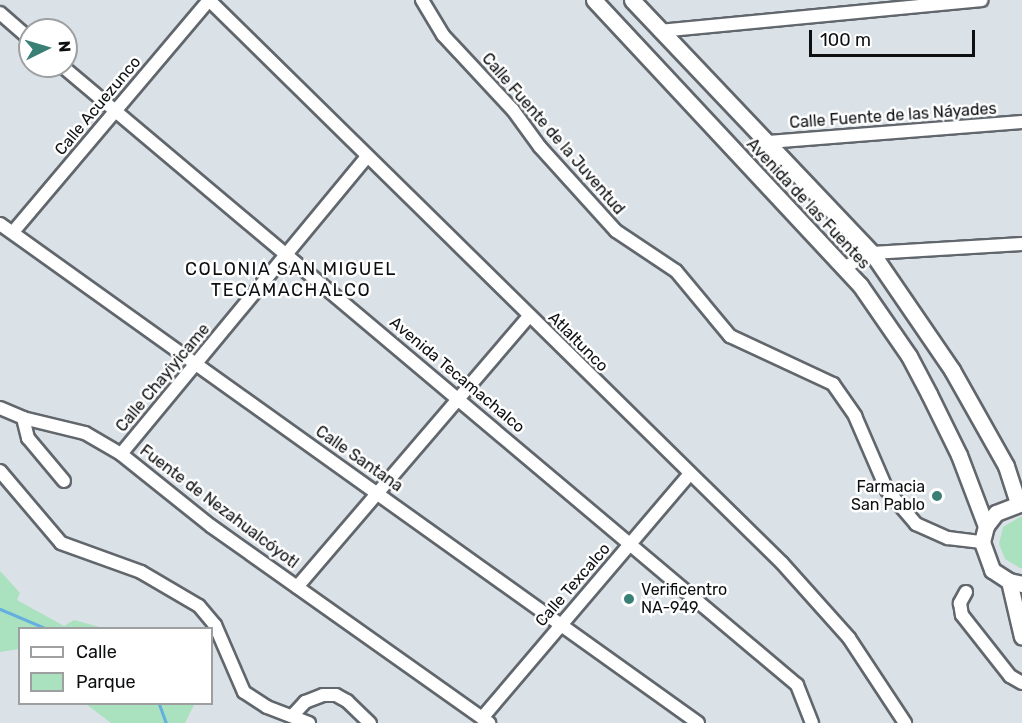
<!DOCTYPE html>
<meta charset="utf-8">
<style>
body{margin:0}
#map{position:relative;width:1022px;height:723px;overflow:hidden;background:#dae1e7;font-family:Rubik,sans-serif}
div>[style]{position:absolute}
.green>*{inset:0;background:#aae1be}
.stream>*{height:3px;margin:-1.5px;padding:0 1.5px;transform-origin:1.5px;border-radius:1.5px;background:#64aee2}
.roads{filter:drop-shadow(2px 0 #61676c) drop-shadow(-2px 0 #61676c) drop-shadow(0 2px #61676c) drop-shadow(0 -2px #61676c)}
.minor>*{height:12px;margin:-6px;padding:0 6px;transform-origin:6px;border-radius:6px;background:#fff}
.major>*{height:15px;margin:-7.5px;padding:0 7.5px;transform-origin:7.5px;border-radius:7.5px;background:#fff}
.dots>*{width:16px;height:16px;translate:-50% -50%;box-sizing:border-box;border:3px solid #fff;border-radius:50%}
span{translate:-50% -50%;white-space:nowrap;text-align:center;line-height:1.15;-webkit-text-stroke:5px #fff;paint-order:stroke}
.street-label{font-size:16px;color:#0d0f11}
.poi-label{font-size:16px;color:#0d0f11}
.right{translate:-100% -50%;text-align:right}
.left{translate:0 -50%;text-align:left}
.neighbourhood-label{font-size:18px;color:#0d0f11;letter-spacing:1.5px}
.legend{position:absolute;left:18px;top:627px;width:195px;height:78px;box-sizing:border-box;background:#fff;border:2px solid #9e9fa0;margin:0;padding:8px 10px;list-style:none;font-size:18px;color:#0d0f11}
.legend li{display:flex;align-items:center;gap:12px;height:30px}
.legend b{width:30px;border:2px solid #9e9fa0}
.north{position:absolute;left:18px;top:18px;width:60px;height:60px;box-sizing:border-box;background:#fff;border:2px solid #9e9fa0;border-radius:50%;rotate:85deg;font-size:16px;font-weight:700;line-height:24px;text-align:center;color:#0d0f11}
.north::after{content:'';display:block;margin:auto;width:21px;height:27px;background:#397f76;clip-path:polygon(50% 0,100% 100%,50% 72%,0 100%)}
.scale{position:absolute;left:809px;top:30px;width:166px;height:27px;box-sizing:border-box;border:3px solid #0d0f11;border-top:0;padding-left:8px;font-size:18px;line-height:21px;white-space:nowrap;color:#0d0f11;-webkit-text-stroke:4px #fff;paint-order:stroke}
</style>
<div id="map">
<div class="green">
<i style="clip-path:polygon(1022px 516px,1022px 568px,1020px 568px,1005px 559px,999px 544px,1003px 527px)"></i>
<i style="clip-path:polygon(0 571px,20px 593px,17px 600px,64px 626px,74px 620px,103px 628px,20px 628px,19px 649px,0 652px)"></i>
<i style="clip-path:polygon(86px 704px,193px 704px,194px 705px,185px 723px,111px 723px)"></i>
</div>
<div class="stream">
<i style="left:0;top:609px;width:49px;rotate:22.9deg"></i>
<i style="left:159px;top:704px;width:20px;rotate:70deg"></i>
</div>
<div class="roads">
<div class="minor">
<i style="left:209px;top:0;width:803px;rotate:44.5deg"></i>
<i style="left:782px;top:563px;width:101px;rotate:48.2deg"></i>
<i style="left:849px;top:638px;width:102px;rotate:56.6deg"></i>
<i style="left:422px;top:0;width:41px;rotate:59deg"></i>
<i style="left:443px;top:35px;width:103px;rotate:47deg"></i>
<i style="left:513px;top:110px;width:46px;rotate:53.9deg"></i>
<i style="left:540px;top:147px;width:113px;rotate:47.9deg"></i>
<i style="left:616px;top:231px;width:72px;rotate:33.7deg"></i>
<i style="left:676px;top:271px;width:85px;rotate:50.3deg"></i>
<i style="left:730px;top:336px;width:114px;rotate:25deg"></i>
<i style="left:833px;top:384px;width:39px;rotate:55deg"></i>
<i style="left:855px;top:416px;width:81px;rotate:66.6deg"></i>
<i style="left:887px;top:490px;width:45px;rotate:49.5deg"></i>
<i style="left:916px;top:524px;width:35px;rotate:24deg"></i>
<i style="left:948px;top:538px;width:34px;rotate:7deg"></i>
<i style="left:0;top:13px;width:40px;rotate:41deg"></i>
<i style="left:660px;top:31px;width:323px;rotate:-5.5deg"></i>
<i style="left:62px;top:66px;width:961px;rotate:40.1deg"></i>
<i style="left:797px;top:685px;width:41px;rotate:68.5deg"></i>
<i style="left:768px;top:142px;width:255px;rotate:-4.5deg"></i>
<i style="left:0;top:224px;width:858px;rotate:35.56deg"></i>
<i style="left:13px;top:232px;width:304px;rotate:-49.8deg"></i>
<i style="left:845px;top:267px;width:30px;rotate:-27deg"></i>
<i style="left:872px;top:253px;width:150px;rotate:-3.4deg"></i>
<i style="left:0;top:408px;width:25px;rotate:23deg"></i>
<i style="left:23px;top:418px;width:64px;rotate:13.6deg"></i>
<i style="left:85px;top:433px;width:42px;rotate:30.3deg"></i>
<i style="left:121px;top:454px;width:115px;rotate:38.7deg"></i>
<i style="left:211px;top:526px;width:341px;rotate:35.3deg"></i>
<i style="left:23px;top:418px;width:21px;rotate:76deg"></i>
<i style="left:28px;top:438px;width:56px;rotate:50.1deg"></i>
<i style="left:121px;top:454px;width:386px;rotate:-50.4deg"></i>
<i style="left:0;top:471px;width:94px;rotate:49.7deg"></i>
<i style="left:61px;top:543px;width:85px;rotate:19.9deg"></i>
<i style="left:141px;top:572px;width:67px;rotate:30.4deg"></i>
<i style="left:199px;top:606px;width:25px;rotate:50deg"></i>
<i style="left:215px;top:625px;width:73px;rotate:66.6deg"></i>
<i style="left:244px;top:692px;width:27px;rotate:33deg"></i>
<i style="left:267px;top:707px;width:45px;rotate:20.9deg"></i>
<i style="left:297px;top:587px;width:357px;rotate:-49.4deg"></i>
<i style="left:966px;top:592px;width:13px;rotate:119deg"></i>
<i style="left:960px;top:603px;width:12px;rotate:81deg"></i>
<i style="left:962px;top:615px;width:78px;rotate:51.8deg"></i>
<i style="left:1010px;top:676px;width:14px;rotate:30deg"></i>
<i style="left:293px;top:715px;width:18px;rotate:-47deg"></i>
<i style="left:305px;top:702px;width:19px;rotate:-21deg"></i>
<i style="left:323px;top:695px;width:13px"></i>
<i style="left:336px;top:695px;width:13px;rotate:29deg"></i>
<i style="left:347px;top:701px;width:32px;rotate:44deg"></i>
<i style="left:482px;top:718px;width:319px;rotate:-49.6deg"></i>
</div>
<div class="major">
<i style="left:594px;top:0;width:390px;rotate:47deg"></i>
<i style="left:860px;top:285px;width:86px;rotate:55.4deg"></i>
<i style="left:909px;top:356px;width:43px;rotate:62.2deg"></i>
<i style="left:929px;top:394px;width:68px;rotate:63.8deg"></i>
<i style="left:959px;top:455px;width:76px;rotate:69.2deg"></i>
<i style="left:632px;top:0;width:349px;rotate:46.5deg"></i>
<i style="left:872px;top:253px;width:142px;rotate:55.6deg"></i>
<i style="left:952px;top:370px;width:110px;rotate:60.6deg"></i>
<i style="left:1006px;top:466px;width:39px;rotate:72deg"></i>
<i style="left:1022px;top:503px;width:28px;rotate:159deg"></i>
<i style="left:996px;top:513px;width:16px;rotate:128deg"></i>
<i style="left:986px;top:526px;width:16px;rotate:104deg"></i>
<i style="left:982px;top:542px;width:30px;rotate:70deg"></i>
<i style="left:992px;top:570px;width:20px;rotate:33deg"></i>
<i style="left:1009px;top:581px;width:13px;rotate:13deg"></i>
<i style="left:1009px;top:581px;width:57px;rotate:76.9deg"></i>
</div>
</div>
<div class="dots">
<i style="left:937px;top:496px;background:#397f76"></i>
<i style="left:629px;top:599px;background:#397f76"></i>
</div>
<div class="street-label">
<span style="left:98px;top:106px;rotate:-50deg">Calle Acuezunco</span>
<span style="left:893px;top:116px;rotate:-4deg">Calle Fuente de las Náyades</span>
<span style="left:553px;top:134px;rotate:49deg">Calle Fuente de la Juventud</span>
<span style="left:808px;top:204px;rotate:47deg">Avenida de las Fuentes</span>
<span style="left:578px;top:342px;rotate:45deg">Atlaltunco</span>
<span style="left:457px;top:375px;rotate:40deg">Avenida Tecamachalco</span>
<span style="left:163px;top:378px;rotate:-50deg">Calle Chayiyicame</span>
<span style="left:359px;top:459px;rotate:35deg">Calle Santana</span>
<span style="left:219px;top:507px;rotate:37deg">Fuente de Nezahualcóyotl</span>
<span style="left:573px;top:585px;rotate:-49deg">Calle Texcalco</span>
</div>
<div class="poi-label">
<span class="right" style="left:925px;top:496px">Farmacia<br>San Pablo</span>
<span class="left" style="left:641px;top:599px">Verificentro<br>NA-949</span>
</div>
<div class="neighbourhood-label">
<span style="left:291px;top:280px">COLONIA SAN MIGUEL<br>TECAMACHALCO</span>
</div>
<ul class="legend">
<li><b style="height:8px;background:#fff"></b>Calle</li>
<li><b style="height:16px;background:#aae1be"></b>Parque</li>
</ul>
<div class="north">N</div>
<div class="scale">100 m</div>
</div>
